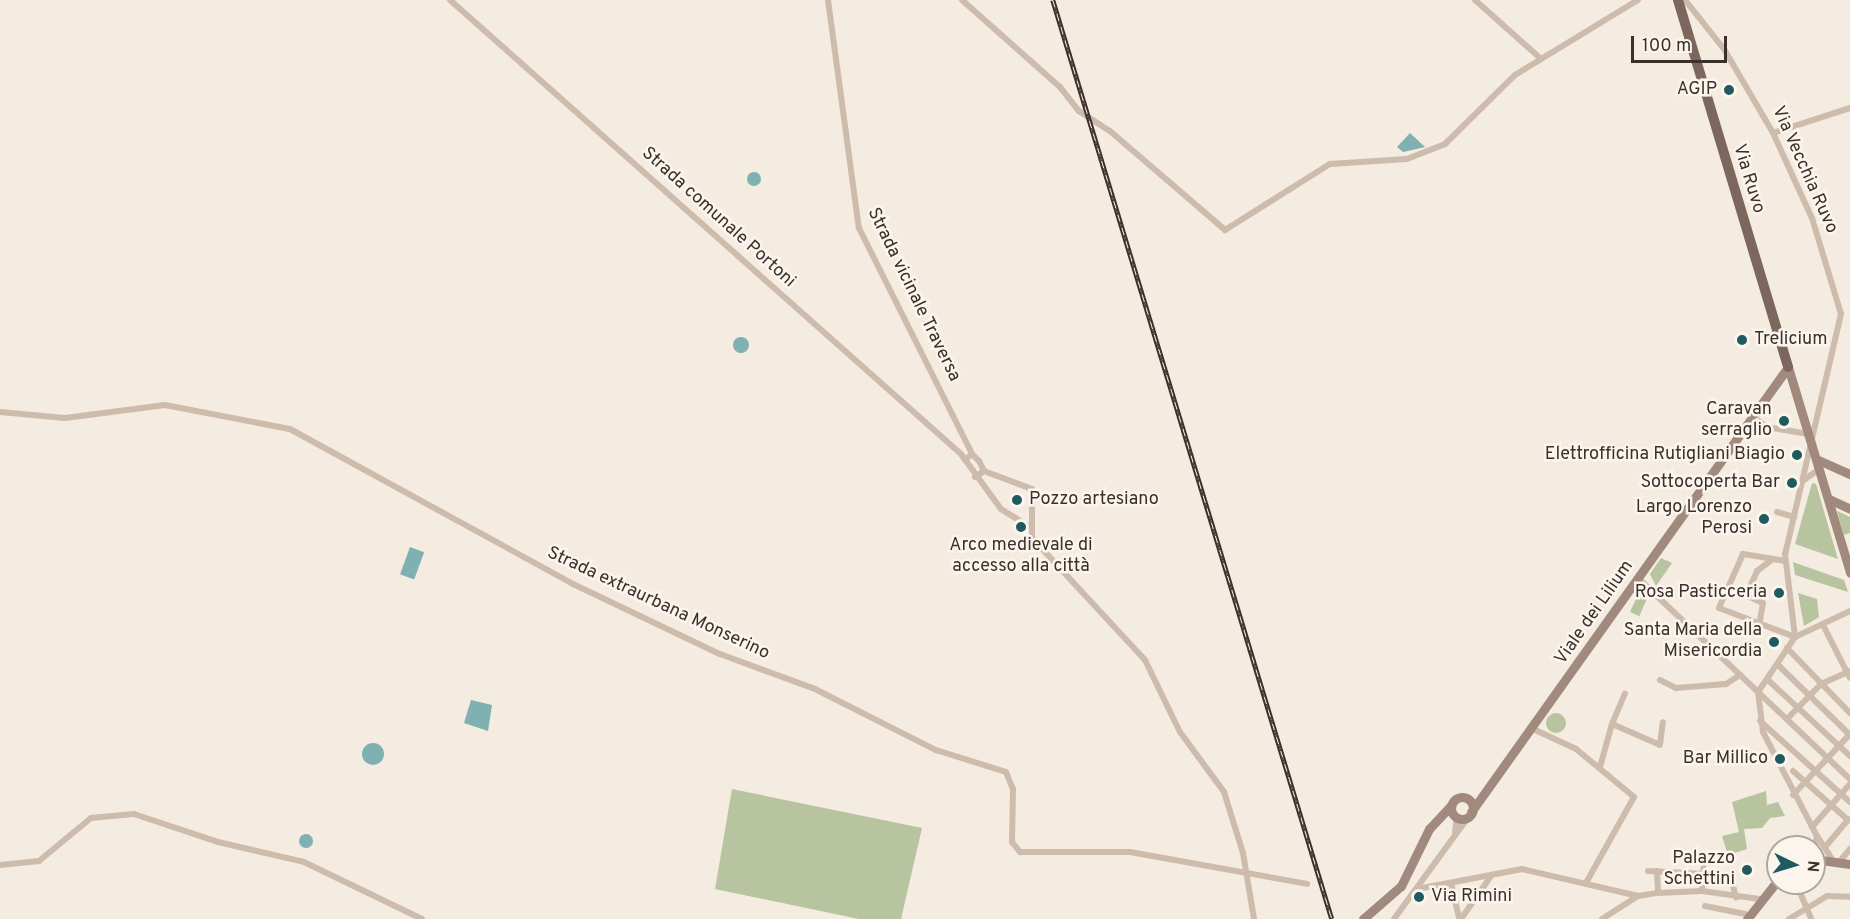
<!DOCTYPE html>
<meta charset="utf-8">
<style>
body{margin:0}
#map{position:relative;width:1850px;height:919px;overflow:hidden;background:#f4ebe1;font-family:Overpass,sans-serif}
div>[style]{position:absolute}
.green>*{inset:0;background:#b8c4a0;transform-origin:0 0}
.round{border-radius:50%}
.water>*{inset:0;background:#7fb0b2;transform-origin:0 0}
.street>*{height:6px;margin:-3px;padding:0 3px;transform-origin:3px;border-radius:3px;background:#cdbbac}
.secondary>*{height:9px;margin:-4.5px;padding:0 4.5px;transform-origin:4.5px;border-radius:4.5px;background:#a18a7d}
.secondary>.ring{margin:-4.5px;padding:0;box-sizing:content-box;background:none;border:9px solid #a18a7d;border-radius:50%}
.primary>*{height:10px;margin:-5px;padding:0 5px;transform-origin:5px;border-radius:5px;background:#7d675c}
.rail>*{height:4.5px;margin-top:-2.25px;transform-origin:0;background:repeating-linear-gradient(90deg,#fbf5ee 0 7px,#3b302b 0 14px);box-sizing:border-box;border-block:2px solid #3b302b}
.dots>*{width:16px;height:16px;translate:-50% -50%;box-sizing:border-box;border:3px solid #fbf5ee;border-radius:50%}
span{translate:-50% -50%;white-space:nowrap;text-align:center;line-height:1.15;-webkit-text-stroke:5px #fbf5ee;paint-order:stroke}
.poi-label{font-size:18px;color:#3b302b}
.right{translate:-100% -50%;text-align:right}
.left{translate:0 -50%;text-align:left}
.street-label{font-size:18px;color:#3b302b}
.north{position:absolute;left:1766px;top:835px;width:60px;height:60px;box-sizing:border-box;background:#fbf5ee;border:2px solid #aea6a0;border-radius:50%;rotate:95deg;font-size:16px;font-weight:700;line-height:24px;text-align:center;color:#3b302b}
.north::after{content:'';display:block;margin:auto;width:21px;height:27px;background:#1f5a5e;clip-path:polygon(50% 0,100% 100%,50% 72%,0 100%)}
.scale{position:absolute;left:1631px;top:36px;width:96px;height:27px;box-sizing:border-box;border:3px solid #3b302b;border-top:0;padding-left:8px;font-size:18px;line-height:21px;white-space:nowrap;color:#3b302b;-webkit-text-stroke:4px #fbf5ee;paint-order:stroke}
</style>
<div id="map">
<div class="green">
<i style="clip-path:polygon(1812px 483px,1816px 484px,1838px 559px,1795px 544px)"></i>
<i style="clip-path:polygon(1837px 511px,1850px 517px,1850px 533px,1844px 535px)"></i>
<i style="clip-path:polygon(1661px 558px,1672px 563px,1656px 586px,1650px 574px)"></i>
<i style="clip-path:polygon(1793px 562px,1844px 580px,1848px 592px,1795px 575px)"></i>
<i style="left:1639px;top:592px;width:10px;height:22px;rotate:24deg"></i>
<i style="clip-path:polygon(1798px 593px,1817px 599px,1819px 617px,1804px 626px)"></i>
<i class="round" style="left:1546px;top:713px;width:20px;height:20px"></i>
<i style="clip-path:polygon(732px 789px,922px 828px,901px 919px,859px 919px,715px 889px)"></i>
<i style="clip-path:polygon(1766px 791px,1767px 805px,1778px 802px,1785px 816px,1770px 818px,1762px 828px,1744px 829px,1747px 849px,1728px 855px,1722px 836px,1739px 832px,1732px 802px)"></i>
</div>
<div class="water">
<i style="clip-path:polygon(1410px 133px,1425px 147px,1403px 152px,1397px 147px)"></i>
<i class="round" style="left:747px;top:172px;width:14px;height:14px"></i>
<i class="round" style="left:733px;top:337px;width:16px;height:16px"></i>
<i style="left:410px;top:547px;width:15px;height:29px;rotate:20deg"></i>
<i style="clip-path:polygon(471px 700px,492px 705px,488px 731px,464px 723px)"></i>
<i class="round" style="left:362px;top:743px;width:22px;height:22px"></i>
<i class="round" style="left:299px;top:834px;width:14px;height:14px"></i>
</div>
<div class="street">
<i style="left:450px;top:0;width:684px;rotate:41.62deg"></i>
<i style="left:961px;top:454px;width:68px;rotate:54deg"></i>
<i style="left:1001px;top:509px;width:32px;rotate:32deg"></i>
<i style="left:828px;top:0;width:230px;rotate:82.3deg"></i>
<i style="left:859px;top:228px;width:253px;rotate:63.4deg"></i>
<i style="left:962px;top:0;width:131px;rotate:41.6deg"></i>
<i style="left:1060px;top:87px;width:31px;rotate:52deg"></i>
<i style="left:1079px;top:111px;width:37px;rotate:33deg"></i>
<i style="left:1110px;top:131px;width:152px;rotate:40.7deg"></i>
<i style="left:1225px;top:230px;width:124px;rotate:-32.2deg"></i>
<i style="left:1330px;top:164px;width:77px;rotate:-3.7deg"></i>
<i style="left:1407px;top:159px;width:41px;rotate:-21.5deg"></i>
<i style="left:1445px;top:144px;width:98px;rotate:-44.6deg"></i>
<i style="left:1515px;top:75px;width:144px;rotate:-31.4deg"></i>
<i style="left:1475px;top:0;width:87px;rotate:41.7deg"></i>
<i style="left:1685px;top:0;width:63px;rotate:51.5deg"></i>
<i style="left:1724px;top:49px;width:97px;rotate:59.7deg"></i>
<i style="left:1773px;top:133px;width:94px;rotate:65.4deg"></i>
<i style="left:1812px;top:218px;width:100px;rotate:73.2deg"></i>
<i style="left:1841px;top:314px;width:246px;rotate:103.1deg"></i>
<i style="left:1785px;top:554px;width:84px;rotate:83.1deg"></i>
<i style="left:1795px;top:637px;width:66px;rotate:123.9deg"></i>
<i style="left:1758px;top:692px;width:40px;rotate:82.9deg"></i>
<i style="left:1763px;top:732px;width:117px;rotate:62.6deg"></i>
<i style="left:1817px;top:836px;width:16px;rotate:101deg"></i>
<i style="left:1773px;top:133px;width:81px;rotate:-18deg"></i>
<i style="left:0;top:412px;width:65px;rotate:5.3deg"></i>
<i style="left:65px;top:418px;width:101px;rotate:-7.4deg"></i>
<i style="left:165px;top:405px;width:127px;rotate:10.9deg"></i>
<i style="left:290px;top:429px;width:323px;rotate:28.7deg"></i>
<i style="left:573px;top:584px;width:163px;rotate:25.5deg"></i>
<i style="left:720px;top:654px;width:101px;rotate:20.2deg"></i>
<i style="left:815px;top:689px;width:136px;rotate:26.8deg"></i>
<i style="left:936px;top:750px;width:73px;rotate:17.4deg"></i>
<i style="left:1006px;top:772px;width:18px;rotate:68deg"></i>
<i style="left:1013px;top:789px;width:53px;rotate:91.1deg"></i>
<i style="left:1012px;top:842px;width:13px;rotate:51deg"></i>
<i style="left:1020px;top:852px;width:110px"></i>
<i style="left:1130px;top:852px;width:180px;rotate:10.2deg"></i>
<i style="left:1755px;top:418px;width:15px;rotate:37deg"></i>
<i style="left:1767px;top:427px;width:42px;rotate:9.7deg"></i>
<i style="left:965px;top:460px;width:9px;rotate:-41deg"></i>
<i style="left:972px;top:454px;width:10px;rotate:45deg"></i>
<i style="left:979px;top:461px;width:11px;rotate:63deg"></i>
<i style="left:984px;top:471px;width:11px;rotate:146deg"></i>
<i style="left:984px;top:471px;width:51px;rotate:20.6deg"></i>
<i style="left:1032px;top:489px;width:49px;rotate:90deg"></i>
<i style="left:1032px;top:538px;width:166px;rotate:47.2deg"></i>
<i style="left:1145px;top:660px;width:80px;rotate:64.1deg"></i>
<i style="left:1180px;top:732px;width:74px;rotate:53.7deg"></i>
<i style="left:1224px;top:792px;width:64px;rotate:72.7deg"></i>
<i style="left:1243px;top:853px;width:67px;rotate:80.5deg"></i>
<i style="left:1804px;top:480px;width:19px;rotate:-36deg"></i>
<i style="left:1777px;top:512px;width:18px;rotate:16deg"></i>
<i style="left:1785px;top:561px;width:43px;rotate:-170.5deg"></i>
<i style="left:1743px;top:554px;width:59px;rotate:114deg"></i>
<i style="left:1719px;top:608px;width:81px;rotate:20.9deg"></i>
<i style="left:1639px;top:579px;width:291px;rotate:43.5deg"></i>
<i style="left:1823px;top:625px;width:59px;rotate:63deg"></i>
<i style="left:1759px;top:626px;width:23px;rotate:-80deg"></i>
<i style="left:1763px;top:603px;width:19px;rotate:-155deg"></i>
<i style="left:1746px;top:595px;width:26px;rotate:-65deg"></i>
<i style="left:1757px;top:571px;width:20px;rotate:-37deg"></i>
<i style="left:1795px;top:637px;width:61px;rotate:-25.3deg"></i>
<i style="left:1787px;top:648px;width:91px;rotate:45.9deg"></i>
<i style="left:1777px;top:664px;width:102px;rotate:44.2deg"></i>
<i style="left:1767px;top:679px;width:113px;rotate:42.9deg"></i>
<i style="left:1660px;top:680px;width:18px;rotate:27deg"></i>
<i style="left:1676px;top:688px;width:50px;rotate:-4.6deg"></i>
<i style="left:1726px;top:684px;width:17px;rotate:-33deg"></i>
<i style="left:1787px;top:719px;width:49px;rotate:-45.8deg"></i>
<i style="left:1821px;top:684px;width:32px;rotate:-24deg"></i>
<i style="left:1760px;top:721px;width:121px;rotate:42deg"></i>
<i style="left:1612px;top:724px;width:33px;rotate:-67deg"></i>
<i style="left:1533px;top:729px;width:47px;rotate:24.9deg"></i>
<i style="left:1576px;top:749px;width:75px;rotate:39.6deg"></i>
<i style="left:1634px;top:797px;width:98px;rotate:119.2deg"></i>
<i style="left:1600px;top:767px;width:45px;rotate:-74.4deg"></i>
<i style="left:1612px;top:724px;width:52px;rotate:23.6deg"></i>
<i style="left:1660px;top:745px;width:23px;rotate:-83deg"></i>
<i style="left:1793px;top:771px;width:74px;rotate:41.7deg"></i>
<i style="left:1793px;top:795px;width:83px;rotate:-46.9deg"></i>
<i style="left:1812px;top:827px;width:57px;rotate:-48.5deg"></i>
<i style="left:1455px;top:832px;width:14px;rotate:-82deg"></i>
<i style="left:1817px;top:836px;width:27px;rotate:57deg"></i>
<i style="left:1826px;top:846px;width:35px;rotate:-50deg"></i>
<i style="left:1840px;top:861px;width:16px;rotate:-50deg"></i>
<i style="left:0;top:865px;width:39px;rotate:-6deg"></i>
<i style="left:39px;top:861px;width:67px;rotate:-39.6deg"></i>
<i style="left:91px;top:818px;width:43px;rotate:-5.3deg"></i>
<i style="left:134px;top:814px;width:89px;rotate:18.4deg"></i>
<i style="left:218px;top:842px;width:88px;rotate:13.1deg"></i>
<i style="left:304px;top:862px;width:131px;rotate:25.8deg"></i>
<i style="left:1648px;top:871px;width:56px;rotate:3.1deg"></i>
<i style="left:1657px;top:871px;width:22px;rotate:87deg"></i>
<i style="left:1732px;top:882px;width:16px;rotate:75deg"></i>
<i style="left:1451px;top:883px;width:37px;rotate:77deg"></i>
<i style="left:1796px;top:883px;width:39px;rotate:67deg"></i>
<i style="left:1417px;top:889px;width:107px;rotate:-10.8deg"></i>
<i style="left:1522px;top:869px;width:119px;rotate:13.1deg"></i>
<i style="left:1702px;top:891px;width:29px;rotate:-86deg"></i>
<i style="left:1705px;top:906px;width:41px;rotate:11.3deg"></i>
<i style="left:1394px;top:919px;width:127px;rotate:-53.9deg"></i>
<i style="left:1461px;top:919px;width:52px;rotate:-55.1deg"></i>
<i style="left:1602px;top:919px;width:43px;rotate:-32.6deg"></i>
<i style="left:1638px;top:896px;width:20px;rotate:-9deg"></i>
<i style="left:1658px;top:893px;width:44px;rotate:-2.6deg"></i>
<i style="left:1702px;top:891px;width:58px;rotate:8deg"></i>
<i style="left:1789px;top:919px;width:44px;rotate:-31.2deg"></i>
<i style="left:1827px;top:896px;width:23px;rotate:2deg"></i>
</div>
<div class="secondary">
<i style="left:1788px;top:367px;width:215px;rotate:73.2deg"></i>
<i style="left:1816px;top:459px;width:37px;rotate:24deg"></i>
<i style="left:1829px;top:499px;width:23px;rotate:25deg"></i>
<i class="ring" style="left:1451px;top:797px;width:13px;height:13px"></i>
<i style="left:1471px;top:812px;width:546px;rotate:-54.54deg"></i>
<i style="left:1814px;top:859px;width:36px;rotate:8deg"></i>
<i style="left:1363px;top:919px;width:50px;rotate:-41deg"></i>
<i style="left:1401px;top:886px;width:64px;rotate:-63.8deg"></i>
<i style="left:1429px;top:829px;width:33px;rotate:-47deg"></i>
<i style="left:1747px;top:919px;width:50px;rotate:-51.5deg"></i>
</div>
<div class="primary">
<i style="left:1678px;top:0;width:383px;rotate:73.3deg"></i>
</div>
<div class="rail">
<i style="left:1053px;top:0;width:960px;rotate:73.11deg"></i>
</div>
<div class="dots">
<i style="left:1729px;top:90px;background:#1f5a5e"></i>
<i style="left:1742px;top:340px;background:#1f5a5e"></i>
<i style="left:1784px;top:421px;background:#1f5a5e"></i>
<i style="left:1797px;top:455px;background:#1f5a5e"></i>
<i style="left:1792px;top:483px;background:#1f5a5e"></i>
<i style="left:1017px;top:500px;background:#1f5a5e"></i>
<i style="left:1764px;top:519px;background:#1f5a5e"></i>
<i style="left:1021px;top:527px;background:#1f5a5e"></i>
<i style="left:1779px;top:593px;background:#1f5a5e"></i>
<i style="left:1774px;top:642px;background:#1f5a5e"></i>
<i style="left:1780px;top:759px;background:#1f5a5e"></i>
<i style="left:1747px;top:870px;background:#1f5a5e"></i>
<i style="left:1419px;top:897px;background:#1f5a5e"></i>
</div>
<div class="poi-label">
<span class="right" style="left:1717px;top:90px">AGIP</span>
<span class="left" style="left:1754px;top:340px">Trelicium</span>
<span class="right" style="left:1772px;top:421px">Caravan<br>serraglio</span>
<span class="right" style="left:1785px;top:455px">Elettrofficina Rutigliani Biagio</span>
<span class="right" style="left:1780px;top:483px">Sottocoperta Bar</span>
<span class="left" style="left:1029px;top:500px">Pozzo artesiano</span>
<span class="right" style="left:1752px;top:519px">Largo Lorenzo<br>Perosi</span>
<span style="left:1021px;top:557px">Arco medievale di<br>accesso alla città</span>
<span class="right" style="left:1767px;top:593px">Rosa Pasticceria</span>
<span class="right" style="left:1762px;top:642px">Santa Maria della<br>Misericordia</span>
<span class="right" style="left:1768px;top:759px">Bar Millico</span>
<span class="right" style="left:1735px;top:870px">Palazzo<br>Schettini</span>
<span class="left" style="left:1431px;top:897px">Via Rimini</span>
</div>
<div class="street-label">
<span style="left:1804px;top:170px;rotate:66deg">Via Vecchia Ruvo</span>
<span style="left:1748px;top:179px;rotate:73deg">Via Ruvo</span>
<span style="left:718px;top:218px;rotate:42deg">Strada comunale Portoni</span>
<span style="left:913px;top:295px;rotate:64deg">Strada vicinale Traversa</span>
<span style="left:658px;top:604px;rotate:25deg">Strada extraurbana Monserino</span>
<span style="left:1595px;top:613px;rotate:-55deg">Viale dei Lilium</span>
</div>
<div class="north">N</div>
<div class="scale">100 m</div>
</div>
